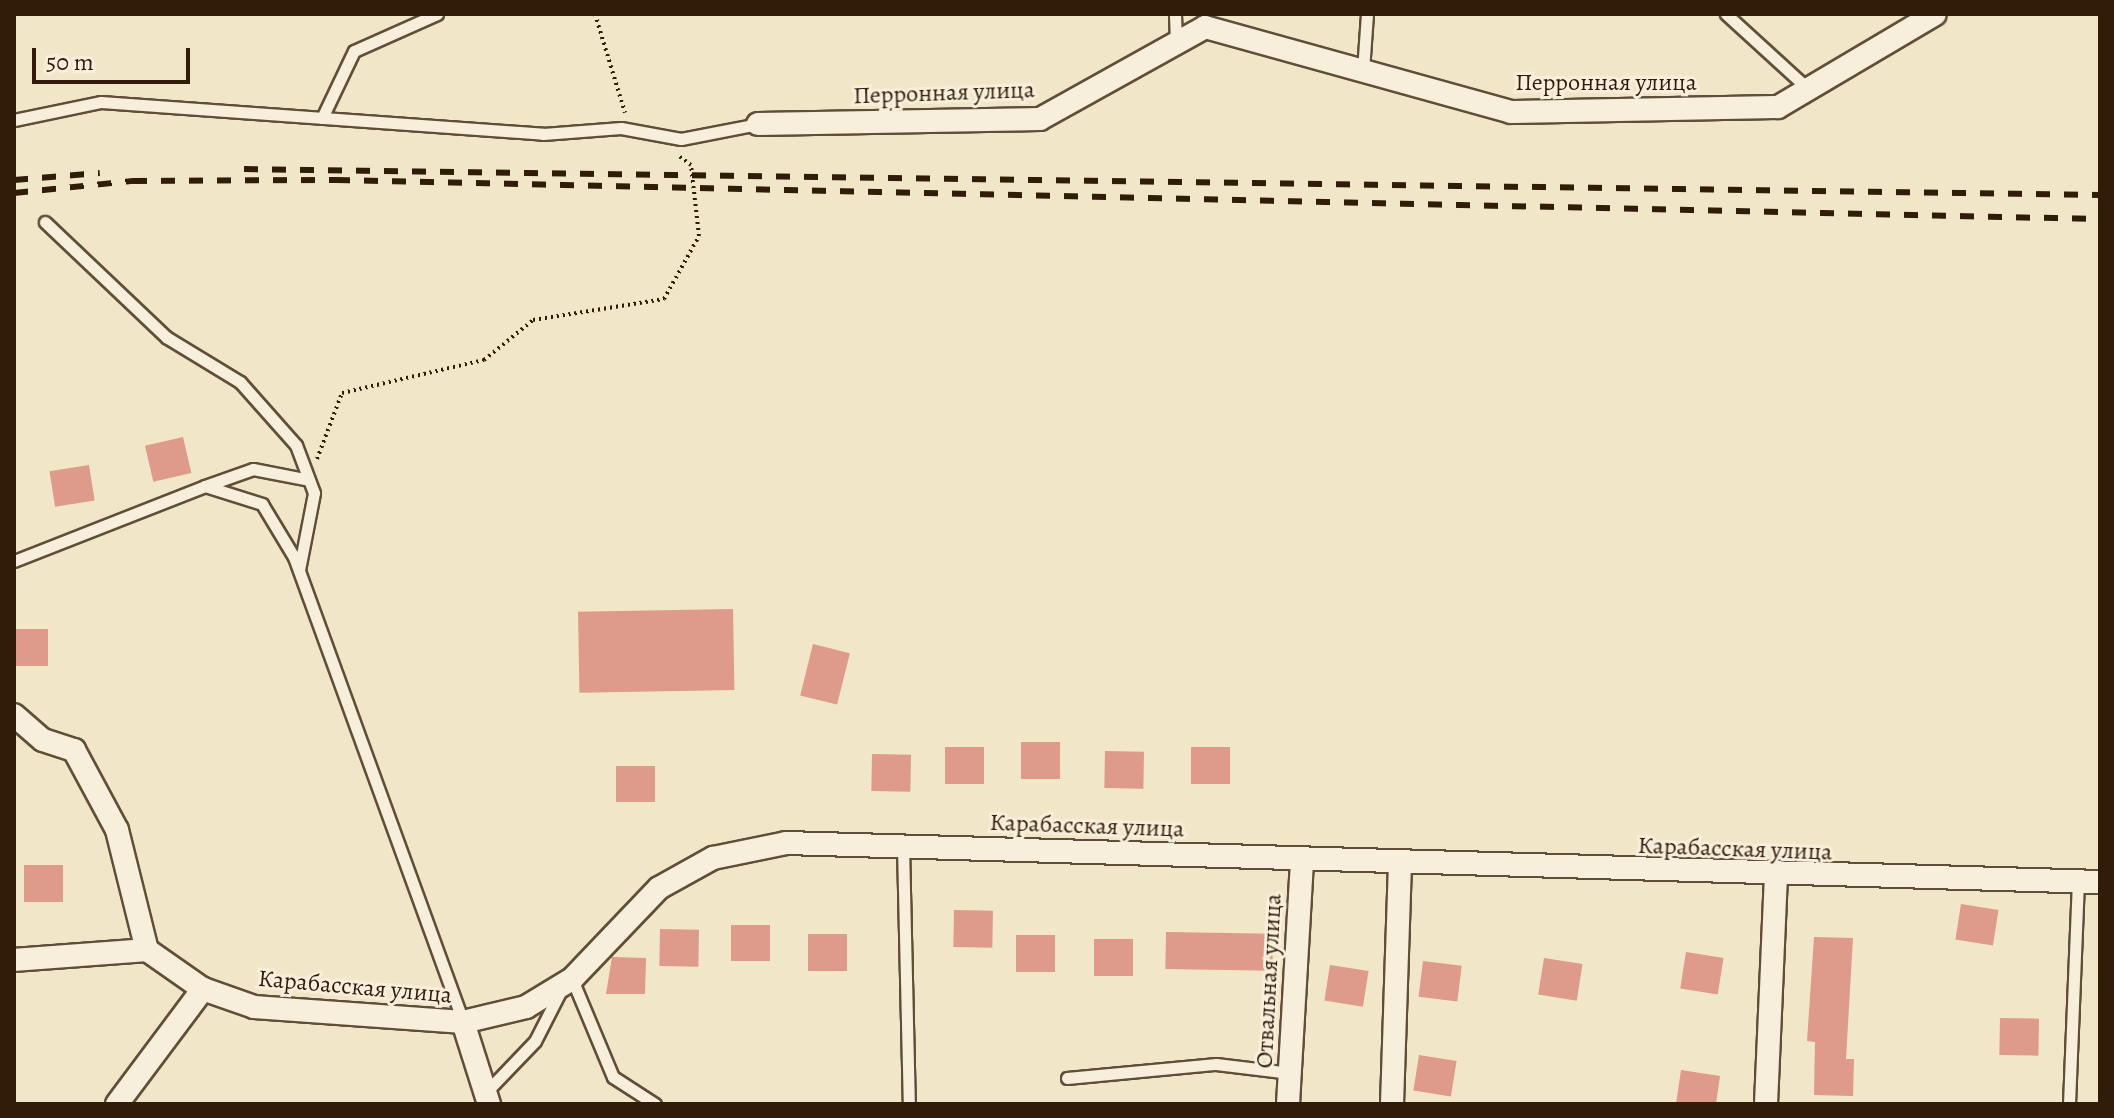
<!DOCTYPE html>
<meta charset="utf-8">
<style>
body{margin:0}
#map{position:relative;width:2114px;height:1118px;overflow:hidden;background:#f2e6c8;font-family:Alegreya,serif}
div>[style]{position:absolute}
.building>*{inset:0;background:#de9a8b;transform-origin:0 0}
.path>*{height:4px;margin-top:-2px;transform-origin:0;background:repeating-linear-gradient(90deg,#301c08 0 2px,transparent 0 6px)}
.roads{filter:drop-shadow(2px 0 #604e38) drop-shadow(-2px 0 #604e38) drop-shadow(0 2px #604e38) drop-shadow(0 -2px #604e38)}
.lane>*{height:11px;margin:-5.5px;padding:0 5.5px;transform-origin:5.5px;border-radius:5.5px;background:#f7efdb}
.street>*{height:22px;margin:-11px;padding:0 11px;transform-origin:11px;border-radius:11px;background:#f7efdb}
.rail>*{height:6px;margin-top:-3px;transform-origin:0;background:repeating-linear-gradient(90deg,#301c08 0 14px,transparent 0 28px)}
span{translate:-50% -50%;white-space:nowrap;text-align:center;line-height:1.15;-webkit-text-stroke:6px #f7efdb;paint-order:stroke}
.street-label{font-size:24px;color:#301c08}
.frame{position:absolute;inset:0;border:16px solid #301c08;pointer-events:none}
.scale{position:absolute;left:32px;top:48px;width:158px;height:36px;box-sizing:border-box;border:4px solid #301c08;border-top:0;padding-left:10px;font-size:24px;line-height:28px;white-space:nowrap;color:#301c08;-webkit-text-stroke:6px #f7efdb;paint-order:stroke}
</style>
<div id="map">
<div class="building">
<i style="left:183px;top:437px;width:37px;height:39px;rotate:77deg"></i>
<i style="left:89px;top:465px;width:36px;height:40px;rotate:81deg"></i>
<i style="left:733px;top:609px;width:81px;height:155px;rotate:89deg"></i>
<i style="left:14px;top:629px;width:34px;height:37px"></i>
<i style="left:813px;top:644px;width:38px;height:53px;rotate:14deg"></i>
<i style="left:1021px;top:742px;width:39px;height:37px"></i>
<i style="left:945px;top:747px;width:39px;height:37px"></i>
<i style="left:1191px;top:747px;width:39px;height:37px"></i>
<i style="left:1105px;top:751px;width:39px;height:37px;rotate:1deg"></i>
<i style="left:872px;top:754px;width:39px;height:37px;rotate:1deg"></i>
<i style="left:616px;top:766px;width:39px;height:36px"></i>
<i style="left:24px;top:865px;width:39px;height:37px"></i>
<i style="left:1961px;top:904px;width:38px;height:36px;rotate:9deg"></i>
<i style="left:954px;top:910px;width:39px;height:37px;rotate:1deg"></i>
<i style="left:731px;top:925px;width:39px;height:36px"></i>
<i style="left:660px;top:929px;width:39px;height:37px;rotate:1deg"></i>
<i style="left:1166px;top:932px;width:107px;height:37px;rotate:1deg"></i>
<i style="left:808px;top:934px;width:39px;height:37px"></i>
<i style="left:1016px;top:935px;width:39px;height:37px"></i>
<i style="clip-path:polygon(1814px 937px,1853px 938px,1846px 1059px,1854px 1059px,1853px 1096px,1814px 1095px,1815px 1042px,1807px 1041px)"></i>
<i style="left:1094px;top:939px;width:39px;height:37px"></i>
<i style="left:1686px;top:952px;width:38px;height:37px;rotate:9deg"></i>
<i style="clip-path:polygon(612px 957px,646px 958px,645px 994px,606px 994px)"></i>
<i style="left:1544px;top:958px;width:39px;height:37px;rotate:9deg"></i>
<i style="left:1423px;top:961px;width:39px;height:36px;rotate:7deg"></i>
<i style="left:1330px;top:965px;width:39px;height:36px;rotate:9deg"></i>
<i style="left:2000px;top:1018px;width:39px;height:37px;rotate:1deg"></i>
<i style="left:1419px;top:1055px;width:38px;height:36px;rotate:9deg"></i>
<i style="clip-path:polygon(1681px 1070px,1720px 1076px,1716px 1104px,1676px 1104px)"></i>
</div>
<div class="path">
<i style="left:595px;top:14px;width:103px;rotate:73.1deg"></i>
<i style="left:317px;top:459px;width:71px;rotate:-69.3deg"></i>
<i style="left:342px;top:393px;width:146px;rotate:-13.1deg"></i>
<i style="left:484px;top:360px;width:63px;rotate:-39.2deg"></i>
<i style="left:533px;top:320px;width:133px;rotate:-9.1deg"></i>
<i style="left:664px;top:299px;width:72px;rotate:-60.9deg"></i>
<i style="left:699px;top:236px;width:71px;rotate:-96.4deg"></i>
<i style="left:691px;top:165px;width:15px;rotate:-143deg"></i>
</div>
<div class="roads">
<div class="lane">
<i style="left:1175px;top:14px;width:29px;rotate:88deg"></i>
<i style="left:1726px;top:14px;width:111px;rotate:42.4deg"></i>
<i style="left:1363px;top:71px;width:57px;rotate:-86deg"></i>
<i style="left:322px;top:118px;width:74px;rotate:-64.5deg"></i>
<i style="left:354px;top:51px;width:91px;rotate:-24deg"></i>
<i style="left:14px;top:120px;width:89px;rotate:-11.7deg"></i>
<i style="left:101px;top:102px;width:443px;rotate:4.1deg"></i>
<i style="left:543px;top:134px;width:78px;rotate:-4.4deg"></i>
<i style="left:621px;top:128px;width:61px;rotate:10.4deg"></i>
<i style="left:681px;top:139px;width:78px;rotate:-11deg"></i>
<i style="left:45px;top:222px;width:167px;rotate:43.5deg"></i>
<i style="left:166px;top:337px;width:87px;rotate:31.3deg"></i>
<i style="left:240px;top:382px;width:84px;rotate:48.4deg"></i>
<i style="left:296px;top:445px;width:51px;rotate:69.4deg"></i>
<i style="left:314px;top:493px;width:78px;rotate:101deg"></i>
<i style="left:205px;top:486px;width:51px;rotate:-19.5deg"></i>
<i style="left:253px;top:469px;width:57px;rotate:11.1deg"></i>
<i style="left:14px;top:561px;width:205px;rotate:-21.4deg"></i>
<i style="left:205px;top:486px;width:60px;rotate:17.5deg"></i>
<i style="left:262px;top:504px;width:62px;rotate:58.9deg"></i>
<i style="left:294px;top:557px;width:495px;rotate:70deg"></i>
<i style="left:903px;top:846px;width:258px;rotate:88.7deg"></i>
<i style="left:572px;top:979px;width:106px;rotate:67.3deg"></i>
<i style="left:613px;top:1077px;width:50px;rotate:32.7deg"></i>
<i style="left:1067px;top:1078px;width:150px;rotate:-5.4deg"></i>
<i style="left:1216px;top:1064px;width:75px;rotate:6.9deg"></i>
<i style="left:489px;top:1089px;width:66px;rotate:-46.2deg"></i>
<i style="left:535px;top:1041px;width:55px;rotate:-63deg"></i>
<i style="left:2069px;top:1104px;width:222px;rotate:-87.7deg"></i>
</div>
<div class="street">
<i style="left:758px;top:124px;width:282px;rotate:-1deg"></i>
<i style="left:1040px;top:119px;width:189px;rotate:-29.1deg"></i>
<i style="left:1205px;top:27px;width:318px;rotate:15.5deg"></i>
<i style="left:1511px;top:112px;width:267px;rotate:-1.1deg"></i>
<i style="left:1778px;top:107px;width:182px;rotate:-30.6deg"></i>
<i style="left:14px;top:715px;width:38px;rotate:41deg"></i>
<i style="left:43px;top:740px;width:33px;rotate:18deg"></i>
<i style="left:74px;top:750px;width:91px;rotate:61.7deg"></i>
<i style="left:117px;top:830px;width:124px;rotate:76deg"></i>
<i style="left:147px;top:950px;width:68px;rotate:34.9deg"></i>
<i style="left:203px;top:989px;width:54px;rotate:19.4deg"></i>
<i style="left:254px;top:1007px;width:210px;rotate:4.1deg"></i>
<i style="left:463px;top:1022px;width:65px;rotate:-13.4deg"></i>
<i style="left:526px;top:1007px;width:54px;rotate:-31.3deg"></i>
<i style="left:572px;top:979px;width:126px;rotate:-46.3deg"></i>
<i style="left:659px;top:888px;width:62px;rotate:-29.1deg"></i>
<i style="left:713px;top:858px;width:75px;rotate:-11.6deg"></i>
<i style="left:786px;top:843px;width:1315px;rotate:1.7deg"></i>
<i style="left:14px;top:960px;width:133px;rotate:-4.3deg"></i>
<i style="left:463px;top:1022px;width:86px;rotate:72.4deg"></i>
<i style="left:117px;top:1104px;width:144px;rotate:-53.2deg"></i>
<i style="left:1288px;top:1104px;width:243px;rotate:-86.7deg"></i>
<i style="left:1392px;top:1104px;width:240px;rotate:-88.1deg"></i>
<i style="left:1766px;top:1104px;width:227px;rotate:-87.5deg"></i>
</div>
</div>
<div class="rail">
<i style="left:244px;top:169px;width:1856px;rotate:0.8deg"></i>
<i style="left:14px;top:180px;width:86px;rotate:-4.7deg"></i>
<i style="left:14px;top:193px;width:120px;rotate:-5.8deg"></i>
<i style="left:133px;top:181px;width:203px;rotate:-0.3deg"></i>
<i style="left:336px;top:180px;width:1764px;rotate:1.27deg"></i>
</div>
<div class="street-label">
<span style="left:1606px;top:83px">Перронная улица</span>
<span style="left:944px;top:93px;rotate:-2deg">Перронная улица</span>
<span style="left:1087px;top:826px;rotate:2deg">Карабасская улица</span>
<span style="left:1735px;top:849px;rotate:2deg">Карабасская улица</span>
<span style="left:1269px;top:981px;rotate:-87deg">Отвальная улица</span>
<span style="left:355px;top:987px;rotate:5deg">Карабасская улица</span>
</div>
<div class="frame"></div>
<div class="scale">50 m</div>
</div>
